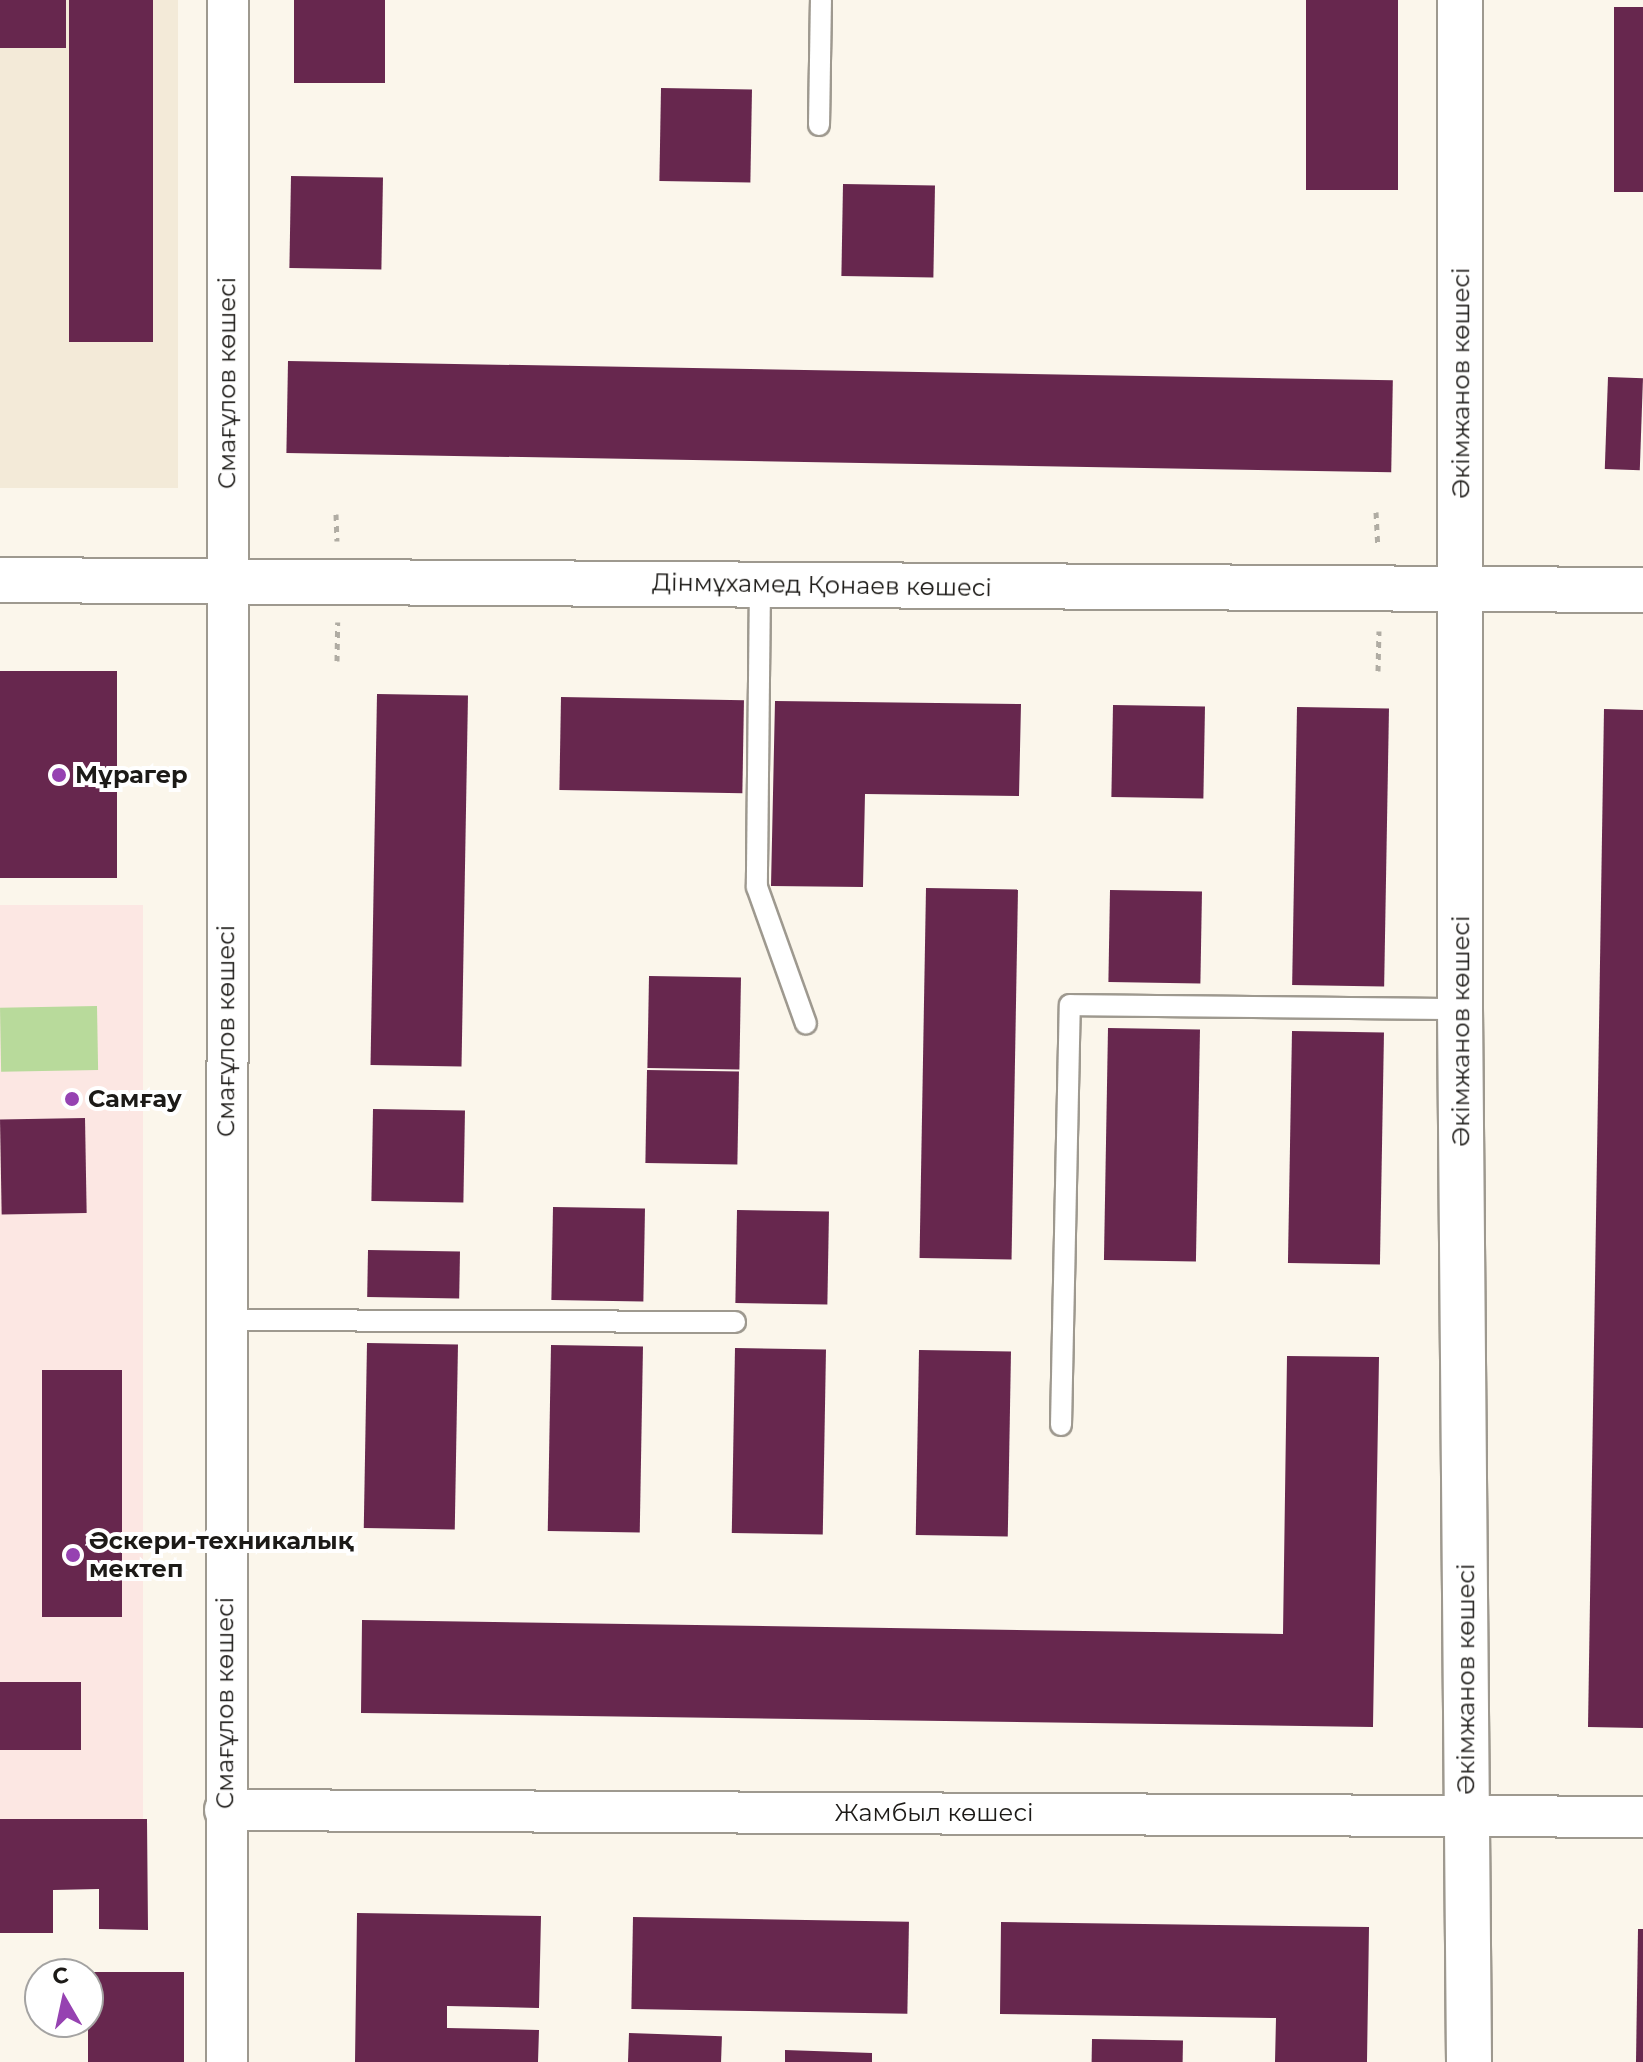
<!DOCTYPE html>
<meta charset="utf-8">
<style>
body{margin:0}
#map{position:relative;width:1643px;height:2062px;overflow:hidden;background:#fbf6eb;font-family:Montserrat,sans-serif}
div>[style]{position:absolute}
.built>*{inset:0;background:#f3ead8;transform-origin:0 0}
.education>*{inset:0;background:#fce7e3;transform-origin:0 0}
.green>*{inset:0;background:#b8da9b;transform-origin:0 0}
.building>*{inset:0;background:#67274e;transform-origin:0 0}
.path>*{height:5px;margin-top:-2.5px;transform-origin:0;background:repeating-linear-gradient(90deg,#b0aca3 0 6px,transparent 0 12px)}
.roads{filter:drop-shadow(2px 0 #9e998f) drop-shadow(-2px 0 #9e998f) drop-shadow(0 2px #9e998f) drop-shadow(0 -2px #9e998f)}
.lane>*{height:20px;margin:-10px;padding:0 10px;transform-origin:10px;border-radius:10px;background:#fff}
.street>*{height:40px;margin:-20px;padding:0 20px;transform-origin:20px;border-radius:20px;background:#fff}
.secondary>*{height:44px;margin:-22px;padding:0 22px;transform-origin:22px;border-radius:22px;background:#fff}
.dots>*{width:22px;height:22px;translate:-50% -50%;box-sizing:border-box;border:4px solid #fff;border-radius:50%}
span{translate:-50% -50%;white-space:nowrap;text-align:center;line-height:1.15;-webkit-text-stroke:8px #fff;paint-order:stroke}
.street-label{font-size:24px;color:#1c1a17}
.poi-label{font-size:24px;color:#1c1a17;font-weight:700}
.left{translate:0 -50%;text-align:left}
.north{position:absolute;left:24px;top:1958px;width:80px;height:80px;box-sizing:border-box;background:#fff;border:2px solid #a4a3a2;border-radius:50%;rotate:351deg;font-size:22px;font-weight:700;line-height:32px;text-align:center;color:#1c1a17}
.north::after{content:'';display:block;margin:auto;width:28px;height:36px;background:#9642b1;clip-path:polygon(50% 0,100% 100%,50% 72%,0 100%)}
</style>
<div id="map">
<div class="built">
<i style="left:0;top:0;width:178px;height:488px"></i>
</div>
<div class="education">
<i style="left:143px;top:905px;width:914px;height:143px;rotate:90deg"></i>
</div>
<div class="green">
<i style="left:97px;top:1006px;width:64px;height:97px;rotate:89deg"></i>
</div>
<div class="building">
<i style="left:0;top:0;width:66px;height:48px"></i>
<i style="left:69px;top:0;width:84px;height:342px"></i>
<i style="left:294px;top:0;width:91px;height:83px"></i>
<i style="left:1306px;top:0;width:92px;height:190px"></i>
<i style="left:1614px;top:7px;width:29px;height:185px"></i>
<i style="left:661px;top:88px;width:91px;height:93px;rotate:1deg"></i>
<i style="left:291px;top:176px;width:92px;height:92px;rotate:1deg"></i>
<i style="left:843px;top:184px;width:92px;height:92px;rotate:1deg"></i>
<i style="left:288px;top:361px;width:1105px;height:92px;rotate:1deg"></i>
<i style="left:1608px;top:377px;width:35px;height:92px;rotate:2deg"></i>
<i style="left:117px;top:671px;width:207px;height:117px;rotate:90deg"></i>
<i style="left:377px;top:694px;width:91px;height:371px;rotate:1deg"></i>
<i style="left:561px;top:697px;width:183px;height:93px;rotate:1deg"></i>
<i style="clip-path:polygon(775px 701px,1021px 704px,1019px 796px,865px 794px,863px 887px,771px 886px)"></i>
<i style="left:1113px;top:705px;width:92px;height:92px;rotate:1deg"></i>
<i style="left:1297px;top:707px;width:92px;height:278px;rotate:1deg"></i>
<i style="clip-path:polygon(1604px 709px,1643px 710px,1643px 1728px,1588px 1727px)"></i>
<i style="left:926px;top:888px;width:92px;height:370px;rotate:1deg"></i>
<i style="left:1110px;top:890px;width:92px;height:92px;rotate:1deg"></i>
<i style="left:649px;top:976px;width:92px;height:92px;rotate:1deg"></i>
<i style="left:1108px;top:1028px;width:92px;height:232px;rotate:1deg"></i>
<i style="left:1292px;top:1031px;width:92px;height:232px;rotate:1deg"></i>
<i style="left:647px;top:1070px;width:92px;height:93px;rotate:1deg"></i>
<i style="left:373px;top:1109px;width:92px;height:92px;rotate:1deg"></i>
<i style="left:85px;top:1118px;width:95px;height:85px;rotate:89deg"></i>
<i style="left:553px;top:1207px;width:92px;height:93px;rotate:1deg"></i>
<i style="left:737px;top:1210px;width:92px;height:93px;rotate:1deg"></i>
<i style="left:368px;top:1250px;width:92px;height:47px;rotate:1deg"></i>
<i style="left:367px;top:1343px;width:91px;height:185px;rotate:1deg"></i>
<i style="left:551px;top:1345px;width:92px;height:186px;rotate:1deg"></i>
<i style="left:735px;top:1348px;width:91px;height:185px;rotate:1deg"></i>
<i style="left:919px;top:1350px;width:92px;height:185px;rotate:1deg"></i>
<i style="clip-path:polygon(1287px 1356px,1379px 1357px,1373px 1727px,361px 1713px,362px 1620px,1283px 1634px)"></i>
<i style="left:42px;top:1370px;width:80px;height:247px"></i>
<i style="left:0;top:1682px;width:81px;height:68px"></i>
<i style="clip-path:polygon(0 1819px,147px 1819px,148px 1930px,99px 1929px,99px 1889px,53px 1890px,53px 1933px,0 1933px)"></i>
<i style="clip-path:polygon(357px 1913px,541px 1916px,539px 2008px,447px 2006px,447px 2028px,539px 2030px,538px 2062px,355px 2062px)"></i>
<i style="left:633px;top:1917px;width:276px;height:92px;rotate:1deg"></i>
<i style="clip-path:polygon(1001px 1922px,1369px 1927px,1367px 2062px,1275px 2062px,1276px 2018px,1000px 2014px)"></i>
<i style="clip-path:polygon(1638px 1929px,1643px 1929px,1643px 2062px,1636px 2062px)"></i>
<i style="left:88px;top:1972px;width:96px;height:90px"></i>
<i style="left:629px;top:2033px;width:93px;height:29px;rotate:2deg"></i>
<i style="left:1092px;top:2039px;width:91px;height:23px;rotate:1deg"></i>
<i style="clip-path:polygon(785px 2050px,872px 2053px,872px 2062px,785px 2062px)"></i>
</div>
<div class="path">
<i style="left:1376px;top:512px;width:35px;rotate:87deg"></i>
<i style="left:336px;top:514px;width:27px;rotate:88deg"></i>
<i style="left:337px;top:661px;width:39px;rotate:-89deg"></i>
<i style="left:1378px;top:671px;width:40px;rotate:-88.6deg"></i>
</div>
<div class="roads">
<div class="lane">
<i style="left:819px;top:125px;width:125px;rotate:-89.1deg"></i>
<i style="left:760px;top:584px;width:303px;rotate:90.6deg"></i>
<i style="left:757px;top:887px;width:145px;rotate:70.3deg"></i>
<i style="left:225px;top:1320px;width:510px;rotate:0.22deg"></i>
<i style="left:1061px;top:1425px;width:420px;rotate:-88.8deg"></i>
<i style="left:1070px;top:1005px;width:390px;rotate:0.6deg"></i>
</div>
<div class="street">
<i style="left:225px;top:1810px;width:1418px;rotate:0.28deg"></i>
<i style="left:227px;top:2062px;width:2062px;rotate:-89.97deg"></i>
</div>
<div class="secondary">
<i style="left:1460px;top:0;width:1009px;rotate:90deg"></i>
<i style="left:1460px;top:1009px;width:1053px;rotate:89.51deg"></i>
<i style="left:0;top:580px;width:1643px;rotate:0.35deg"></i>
</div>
</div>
<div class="dots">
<i style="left:59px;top:775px;background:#9642b1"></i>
<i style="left:72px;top:1099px;background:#9642b1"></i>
<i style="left:73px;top:1555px;background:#9642b1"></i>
</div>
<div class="street-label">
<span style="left:227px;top:383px;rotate:-90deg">Смағұлов көшесі</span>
<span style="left:1461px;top:383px;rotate:-90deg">Әкімжанов көшесі</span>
<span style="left:822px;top:585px;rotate:1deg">Дінмұхамед Қонаев көшесі</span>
<span style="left:226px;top:1031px;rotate:-90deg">Смағұлов көшесі</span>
<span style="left:1461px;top:1031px;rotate:-90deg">Әкімжанов көшесі</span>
<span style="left:1466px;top:1679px;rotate:-90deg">Әкімжанов көшесі</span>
<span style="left:225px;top:1703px;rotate:-90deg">Смағұлов көшесі</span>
<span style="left:934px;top:1813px">Жамбыл көшесі</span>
</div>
<div class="poi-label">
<span class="left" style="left:75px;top:775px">Мұрагер</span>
<span class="left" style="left:88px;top:1099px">Самғау</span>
<span class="left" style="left:89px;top:1555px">Әскери-техникалық<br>мектеп</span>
</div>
<div class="north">С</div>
</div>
